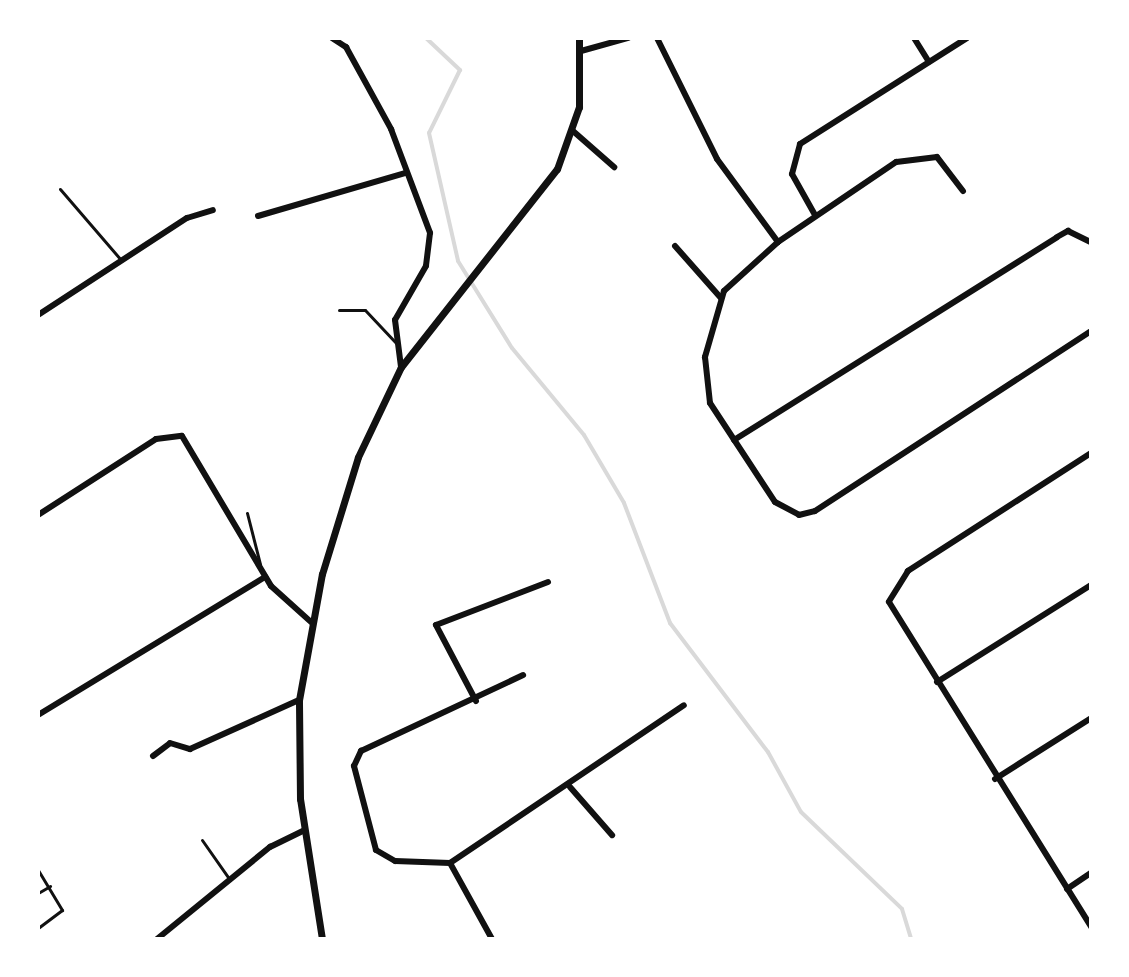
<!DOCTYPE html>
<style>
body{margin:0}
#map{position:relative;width:1129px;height:977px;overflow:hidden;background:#fff;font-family:Manrope,sans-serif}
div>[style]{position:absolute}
.stream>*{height:4px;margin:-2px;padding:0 2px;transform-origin:2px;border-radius:2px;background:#d9d9d9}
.service>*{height:3px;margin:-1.5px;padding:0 1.5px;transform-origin:1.5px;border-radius:1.5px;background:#111}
.minor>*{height:6px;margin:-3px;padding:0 3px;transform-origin:3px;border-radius:3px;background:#111}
.tertiary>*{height:7px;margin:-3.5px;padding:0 3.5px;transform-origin:3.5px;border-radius:3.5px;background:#111}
span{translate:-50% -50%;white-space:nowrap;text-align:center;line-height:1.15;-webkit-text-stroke:7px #fff;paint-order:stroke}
.frame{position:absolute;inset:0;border:40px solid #fff;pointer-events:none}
</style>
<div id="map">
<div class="stream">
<i style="left:426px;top:38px;width:47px;rotate:43.3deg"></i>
<i style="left:460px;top:70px;width:70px;rotate:116.2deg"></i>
<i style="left:429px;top:133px;width:131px;rotate:77.2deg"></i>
<i style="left:458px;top:261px;width:102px;rotate:58.2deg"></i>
<i style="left:512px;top:348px;width:113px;rotate:50.4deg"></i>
<i style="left:584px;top:435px;width:79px;rotate:59.5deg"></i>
<i style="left:624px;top:503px;width:129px;rotate:69deg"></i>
<i style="left:670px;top:623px;width:162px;rotate:52.8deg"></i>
<i style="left:768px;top:752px;width:68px;rotate:61.2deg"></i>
<i style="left:801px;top:812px;width:140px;rotate:43.8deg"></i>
<i style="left:902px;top:909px;width:31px;rotate:73deg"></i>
</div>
<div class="service">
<i style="left:60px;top:189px;width:94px;rotate:49.3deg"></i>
<i style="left:339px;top:310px;width:26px"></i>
<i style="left:365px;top:310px;width:45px;rotate:46.8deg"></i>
<i style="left:247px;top:513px;width:53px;rotate:75.7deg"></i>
<i style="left:202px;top:840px;width:49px;rotate:55deg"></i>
<i style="left:38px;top:870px;width:47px;rotate:59deg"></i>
<i style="left:62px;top:910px;width:30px;rotate:143deg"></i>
<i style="left:38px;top:893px;width:14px;rotate:-30deg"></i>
</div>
<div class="minor">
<i style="left:332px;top:38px;width:17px;rotate:33deg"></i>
<i style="left:346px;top:47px;width:94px;rotate:61.2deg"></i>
<i style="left:391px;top:129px;width:111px;rotate:69.4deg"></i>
<i style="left:430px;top:233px;width:33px;rotate:97deg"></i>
<i style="left:426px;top:266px;width:62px;rotate:119.9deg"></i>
<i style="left:395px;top:320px;width:47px;rotate:82.7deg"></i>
<i style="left:657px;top:38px;width:135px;rotate:63.6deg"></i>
<i style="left:717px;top:159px;width:103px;rotate:53.7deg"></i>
<i style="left:914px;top:38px;width:28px;rotate:58deg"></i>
<i style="left:581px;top:51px;width:49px;rotate:-15.5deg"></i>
<i style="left:573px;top:131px;width:55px;rotate:41.3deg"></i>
<i style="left:963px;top:191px;width:43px;rotate:-127.4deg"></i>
<i style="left:937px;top:157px;width:41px;rotate:173deg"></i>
<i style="left:896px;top:162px;width:143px;rotate:145.9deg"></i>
<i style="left:778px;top:242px;width:73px;rotate:137.8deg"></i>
<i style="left:724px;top:291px;width:69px;rotate:106.1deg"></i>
<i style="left:705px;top:357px;width:46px;rotate:83.8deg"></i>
<i style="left:710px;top:403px;width:118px;rotate:56.7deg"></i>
<i style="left:775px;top:502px;width:27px;rotate:28deg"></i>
<i style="left:799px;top:515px;width:16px;rotate:-14deg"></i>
<i style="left:815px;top:511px;width:330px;rotate:-33.1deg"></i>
<i style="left:815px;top:215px;width:47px;rotate:-119.3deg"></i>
<i style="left:792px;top:174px;width:31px;rotate:-75deg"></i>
<i style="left:800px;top:144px;width:198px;rotate:-32.4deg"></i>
<i style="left:258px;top:216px;width:153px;rotate:-16.3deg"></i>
<i style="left:675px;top:246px;width:69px;rotate:48.5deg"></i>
<i style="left:38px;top:315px;width:178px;rotate:-33.1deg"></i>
<i style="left:187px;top:218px;width:27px;rotate:-17deg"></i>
<i style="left:734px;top:440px;width:381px;rotate:-32.1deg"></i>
<i style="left:1057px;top:237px;width:13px;rotate:-29deg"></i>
<i style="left:1068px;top:231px;width:25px;rotate:26deg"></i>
<i style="left:1091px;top:453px;width:218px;rotate:147.2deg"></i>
<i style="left:908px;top:571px;width:36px;rotate:122deg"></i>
<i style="left:889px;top:602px;width:383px;rotate:58.1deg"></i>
<i style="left:38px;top:515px;width:140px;rotate:-32.8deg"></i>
<i style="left:156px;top:439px;width:26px;rotate:-7deg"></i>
<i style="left:182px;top:436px;width:174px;rotate:59.3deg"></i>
<i style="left:271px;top:586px;width:54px;rotate:42deg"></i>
<i style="left:937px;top:682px;width:182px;rotate:-32.2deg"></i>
<i style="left:476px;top:701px;width:86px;rotate:-117.8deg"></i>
<i style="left:436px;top:625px;width:120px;rotate:-21deg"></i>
<i style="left:38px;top:715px;width:266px;rotate:-31.3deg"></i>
<i style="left:153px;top:756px;width:21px;rotate:-37deg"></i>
<i style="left:170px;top:743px;width:21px;rotate:17deg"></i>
<i style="left:190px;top:749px;width:120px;rotate:-24.2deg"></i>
<i style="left:995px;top:779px;width:114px;rotate:-32.4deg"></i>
<i style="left:570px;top:787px;width:64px;rotate:48.8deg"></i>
<i style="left:450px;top:863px;width:282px;rotate:-34deg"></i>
<i style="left:1067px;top:889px;width:29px;rotate:-34deg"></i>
<i style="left:157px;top:939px;width:146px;rotate:-39.2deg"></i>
<i style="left:270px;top:847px;width:37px;rotate:-26deg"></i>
<i style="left:492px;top:939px;width:87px;rotate:-118.9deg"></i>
<i style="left:450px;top:863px;width:55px;rotate:-177.9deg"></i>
<i style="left:395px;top:861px;width:22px;rotate:-150deg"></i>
<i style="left:376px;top:850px;width:87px;rotate:-104.7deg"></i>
<i style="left:354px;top:766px;width:17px;rotate:-65deg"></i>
<i style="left:361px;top:751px;width:179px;rotate:-25.1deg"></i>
</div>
<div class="tertiary">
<i style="left:322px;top:939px;width:142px;rotate:-98.9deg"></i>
<i style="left:300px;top:799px;width:99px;rotate:-90.6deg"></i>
<i style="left:299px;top:700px;width:128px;rotate:-79.7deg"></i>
<i style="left:322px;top:574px;width:122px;rotate:-72.9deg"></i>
<i style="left:358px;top:457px;width:100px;rotate:-64.5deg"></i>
<i style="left:401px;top:367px;width:252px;rotate:-51.8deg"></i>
<i style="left:557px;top:169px;width:66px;rotate:-70.5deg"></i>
<i style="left:579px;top:107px;width:69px;rotate:-90deg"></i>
</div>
<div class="frame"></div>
</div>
